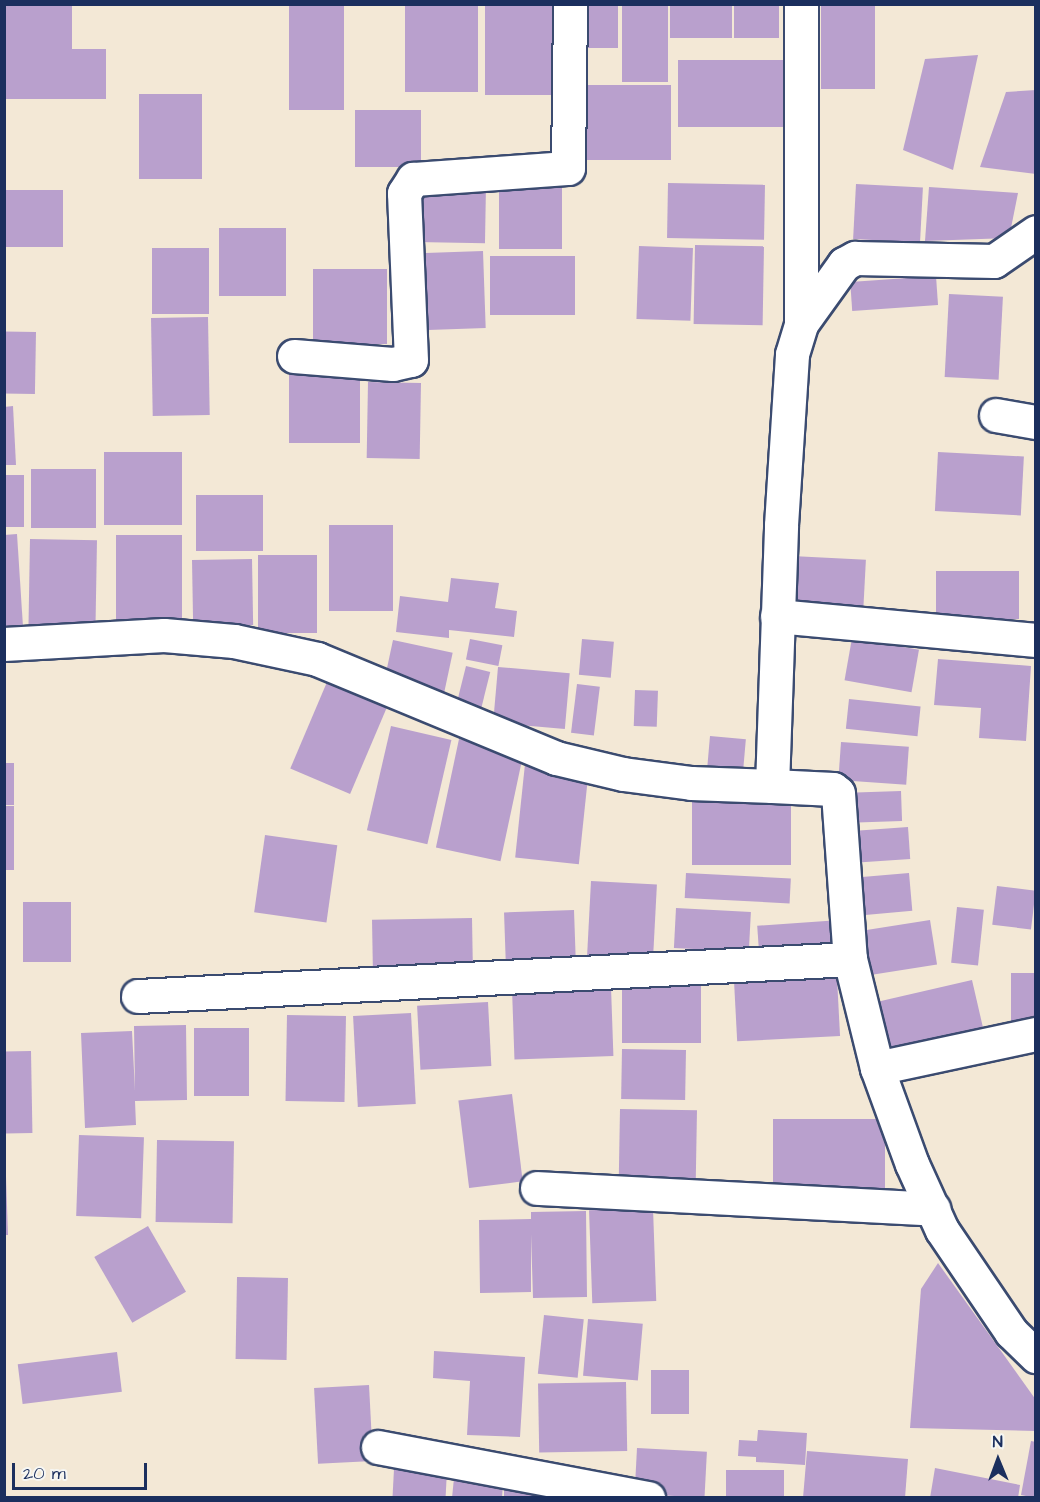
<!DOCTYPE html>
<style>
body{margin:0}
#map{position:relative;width:1040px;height:1502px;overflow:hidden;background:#f3e8d6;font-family:"Architects Daughter",sans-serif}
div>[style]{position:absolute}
.building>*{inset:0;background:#b9a0cd;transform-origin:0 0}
.roads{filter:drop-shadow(2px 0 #3b4b70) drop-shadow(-2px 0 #3b4b70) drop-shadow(0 2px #3b4b70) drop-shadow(0 -2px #3b4b70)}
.street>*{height:33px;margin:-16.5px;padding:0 16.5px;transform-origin:16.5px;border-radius:16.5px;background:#fff}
span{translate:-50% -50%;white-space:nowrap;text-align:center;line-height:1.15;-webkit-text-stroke:4.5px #f6f6f2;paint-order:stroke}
.frame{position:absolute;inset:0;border:6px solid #1b2f5e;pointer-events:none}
.north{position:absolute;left:968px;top:1430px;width:60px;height:60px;-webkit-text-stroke:4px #f6f6f2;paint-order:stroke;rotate:359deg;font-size:16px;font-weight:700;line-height:24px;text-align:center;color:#1b2f5e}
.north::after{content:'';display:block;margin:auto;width:21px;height:27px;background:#1b2f5e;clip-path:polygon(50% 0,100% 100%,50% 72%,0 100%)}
.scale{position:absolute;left:12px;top:1463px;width:135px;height:27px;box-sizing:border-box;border:3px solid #1b2f5e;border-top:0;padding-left:8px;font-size:18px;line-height:21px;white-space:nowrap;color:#1b2f5e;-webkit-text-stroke:4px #f6f6f2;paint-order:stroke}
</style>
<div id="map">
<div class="building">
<i style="clip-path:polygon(4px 4px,72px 4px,72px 49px,106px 49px,106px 99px,4px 99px)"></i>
<i style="left:289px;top:4px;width:55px;height:106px"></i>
<i style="left:405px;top:4px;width:73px;height:88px"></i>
<i style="left:485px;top:4px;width:70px;height:91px"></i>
<i style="left:572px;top:4px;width:46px;height:44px"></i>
<i style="left:622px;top:4px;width:46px;height:78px"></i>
<i style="left:670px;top:4px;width:62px;height:34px"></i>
<i style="left:734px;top:4px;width:45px;height:34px"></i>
<i style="left:821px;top:4px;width:54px;height:85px"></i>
<i style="clip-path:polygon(978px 55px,953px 170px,903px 150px,925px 59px)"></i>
<i style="left:678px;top:60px;width:105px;height:67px"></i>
<i style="left:583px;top:85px;width:88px;height:75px"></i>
<i style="clip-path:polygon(1036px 90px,1036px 174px,980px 167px,1006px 92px)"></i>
<i style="left:139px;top:94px;width:63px;height:85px"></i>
<i style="left:355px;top:110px;width:66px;height:57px"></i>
<i style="left:668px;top:183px;width:97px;height:55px;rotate:1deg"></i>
<i style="left:417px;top:184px;width:69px;height:58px;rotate:1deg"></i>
<i style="left:856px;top:184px;width:67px;height:55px;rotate:3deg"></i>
<i style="left:499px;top:187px;width:63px;height:62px"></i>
<i style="clip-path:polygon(929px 187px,1018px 193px,1009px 238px,925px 241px)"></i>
<i style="left:4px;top:190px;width:59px;height:57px"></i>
<i style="left:219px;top:228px;width:67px;height:68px"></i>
<i style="left:695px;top:245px;width:69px;height:79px;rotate:1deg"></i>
<i style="left:639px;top:246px;width:54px;height:73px;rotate:2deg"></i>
<i style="left:152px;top:248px;width:57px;height:66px"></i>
<i style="left:483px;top:251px;width:77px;height:72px;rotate:88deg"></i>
<i style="left:490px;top:256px;width:85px;height:59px"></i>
<i style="left:387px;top:269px;width:75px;height:74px;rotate:90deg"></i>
<i style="left:936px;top:276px;width:29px;height:86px;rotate:86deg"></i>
<i style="left:949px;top:294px;width:54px;height:83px;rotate:3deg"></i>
<i style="left:208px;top:317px;width:98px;height:57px;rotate:89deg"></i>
<i style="left:36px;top:332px;width:62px;height:32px;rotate:91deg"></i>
<i style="left:289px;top:374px;width:71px;height:69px"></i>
<i style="left:368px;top:382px;width:53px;height:76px;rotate:1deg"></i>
<i style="clip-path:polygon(13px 406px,16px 465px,4px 465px,4px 407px)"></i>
<i style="left:182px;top:452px;width:73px;height:78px;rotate:90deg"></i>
<i style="left:938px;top:452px;width:86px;height:59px;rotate:3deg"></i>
<i style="left:96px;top:469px;width:59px;height:65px;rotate:90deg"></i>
<i style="left:4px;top:475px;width:20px;height:52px"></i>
<i style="left:196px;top:495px;width:67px;height:56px"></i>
<i style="left:393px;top:525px;width:86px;height:64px;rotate:90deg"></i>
<i style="clip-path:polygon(17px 534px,23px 627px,4px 628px,4px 535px)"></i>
<i style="left:116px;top:535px;width:66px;height:95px"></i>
<i style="left:30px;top:539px;width:67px;height:90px;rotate:1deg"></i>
<i style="left:258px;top:555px;width:59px;height:78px"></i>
<i style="left:792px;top:556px;width:74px;height:49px;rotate:3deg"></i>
<i style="left:252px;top:559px;width:66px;height:60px;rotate:89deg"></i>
<i style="left:936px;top:571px;width:83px;height:48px"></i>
<i style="clip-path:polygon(451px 578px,499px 583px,495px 608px,517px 611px,514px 637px,449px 630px,449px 638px,396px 632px,400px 596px,448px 602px)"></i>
<i style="left:852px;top:638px;width:68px;height:43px;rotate:10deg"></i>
<i style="left:470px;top:639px;width:33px;height:21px;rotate:11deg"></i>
<i style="left:582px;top:639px;width:32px;height:36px;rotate:5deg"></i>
<i style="left:393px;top:640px;width:61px;height:41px;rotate:12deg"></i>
<i style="clip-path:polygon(938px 659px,1031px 666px,1026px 741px,979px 738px,981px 708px,934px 705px)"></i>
<i style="left:466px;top:666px;width:25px;height:45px;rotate:14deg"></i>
<i style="left:498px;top:667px;width:72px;height:56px;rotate:5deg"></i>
<i style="left:327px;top:682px;width:65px;height:94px;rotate:23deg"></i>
<i style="left:577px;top:684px;width:23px;height:49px;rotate:7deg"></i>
<i style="left:635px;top:690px;width:23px;height:36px;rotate:2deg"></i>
<i style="left:849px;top:699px;width:72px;height:30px;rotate:6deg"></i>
<i style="left:391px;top:726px;width:62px;height:107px;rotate:13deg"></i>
<i style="left:710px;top:736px;width:36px;height:36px;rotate:5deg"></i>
<i style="left:459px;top:739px;width:66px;height:111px;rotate:12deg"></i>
<i style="left:841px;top:742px;width:68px;height:38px;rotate:4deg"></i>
<i style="left:4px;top:763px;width:10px;height:42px"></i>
<i style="left:525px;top:764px;width:64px;height:94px;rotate:6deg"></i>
<i style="left:901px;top:791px;width:30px;height:45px;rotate:88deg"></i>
<i style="left:692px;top:802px;width:99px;height:63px"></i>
<i style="left:4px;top:806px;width:10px;height:64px"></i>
<i style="left:908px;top:827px;width:32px;height:52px;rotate:86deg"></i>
<i style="left:265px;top:835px;width:73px;height:78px;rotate:8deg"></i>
<i style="left:686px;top:873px;width:105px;height:25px;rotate:3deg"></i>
<i style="left:909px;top:873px;width:38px;height:50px;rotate:85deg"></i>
<i style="left:591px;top:881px;width:66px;height:80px;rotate:3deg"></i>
<i style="left:997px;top:886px;width:39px;height:39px;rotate:7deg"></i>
<i style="left:23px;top:902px;width:48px;height:60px"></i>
<i style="left:957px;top:907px;width:27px;height:56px;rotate:6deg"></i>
<i style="left:676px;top:908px;width:75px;height:40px;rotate:3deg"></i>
<i style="left:574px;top:910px;width:62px;height:70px;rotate:88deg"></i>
<i style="left:472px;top:918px;width:58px;height:100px;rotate:89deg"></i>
<i style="left:840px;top:920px;width:30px;height:83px;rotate:86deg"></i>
<i style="left:930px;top:920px;width:45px;height:69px;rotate:81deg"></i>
<i style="left:1036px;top:973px;width:52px;height:25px;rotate:90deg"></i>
<i style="left:837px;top:978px;width:58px;height:103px;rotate:87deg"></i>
<i style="left:972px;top:980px;width:59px;height:99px;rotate:77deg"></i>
<i style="left:622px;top:984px;width:79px;height:59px"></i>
<i style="left:611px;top:987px;width:69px;height:99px;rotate:88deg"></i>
<i style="left:488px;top:1002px;width:64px;height:71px;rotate:87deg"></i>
<i style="left:411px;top:1013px;width:91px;height:58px;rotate:87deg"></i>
<i style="left:287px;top:1015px;width:59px;height:86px;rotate:1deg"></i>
<i style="clip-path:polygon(186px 1025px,187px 1100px,135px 1101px,136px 1125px,85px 1128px,81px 1033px,132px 1031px,135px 1091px,134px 1026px)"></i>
<i style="left:249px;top:1028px;width:68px;height:55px;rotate:90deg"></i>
<i style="left:622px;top:1049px;width:64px;height:50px;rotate:1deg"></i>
<i style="left:31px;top:1051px;width:82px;height:27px;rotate:89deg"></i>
<i style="left:512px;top:1094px;width:88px;height:54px;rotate:83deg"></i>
<i style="left:620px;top:1109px;width:77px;height:77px;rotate:1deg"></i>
<i style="left:773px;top:1119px;width:112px;height:75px"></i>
<i style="left:79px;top:1135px;width:65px;height:81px;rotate:2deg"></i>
<i style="left:157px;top:1140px;width:77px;height:82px;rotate:1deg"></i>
<i style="clip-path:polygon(4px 1177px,6px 1177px,8px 1235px,4px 1235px)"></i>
<i style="left:653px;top:1208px;width:93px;height:64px;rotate:88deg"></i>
<i style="clip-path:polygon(586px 1211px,587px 1297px,533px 1298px,531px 1234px,531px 1292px,480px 1293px,479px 1220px,531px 1219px,531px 1212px)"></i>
<i style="left:148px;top:1226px;width:76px;height:62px;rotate:60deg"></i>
<i style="clip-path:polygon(938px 1263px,1036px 1400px,1036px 1431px,910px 1428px,921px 1289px)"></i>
<i style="left:237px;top:1277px;width:51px;height:82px;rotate:1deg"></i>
<i style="left:544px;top:1315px;width:40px;height:59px;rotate:6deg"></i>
<i style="left:588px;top:1319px;width:55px;height:57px;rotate:5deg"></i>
<i style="clip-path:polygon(434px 1351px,525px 1357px,520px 1437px,467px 1435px,470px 1381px,433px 1378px)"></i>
<i style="left:117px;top:1352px;width:40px;height:100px;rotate:83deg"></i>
<i style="left:651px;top:1370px;width:38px;height:44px"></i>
<i style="left:626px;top:1382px;width:69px;height:88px;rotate:89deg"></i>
<i style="left:369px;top:1385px;width:76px;height:55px;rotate:87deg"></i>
<i style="clip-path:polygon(758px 1430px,807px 1433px,805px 1465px,756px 1462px,756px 1457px,738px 1456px,739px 1440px,757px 1441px)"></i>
<i style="clip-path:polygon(1031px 1441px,1036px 1442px,1036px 1498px,1021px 1495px)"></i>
<i style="left:637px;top:1448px;width:70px;height:46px;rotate:3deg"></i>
<i style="clip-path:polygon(807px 1451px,908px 1459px,905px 1498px,803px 1498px)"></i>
<i style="clip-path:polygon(935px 1468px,1020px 1485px,1018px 1498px,930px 1498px)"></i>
<i style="left:394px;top:1469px;width:53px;height:29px;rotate:3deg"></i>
<i style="left:784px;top:1470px;width:27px;height:58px;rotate:90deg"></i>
<i style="clip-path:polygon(454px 1478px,503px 1481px,502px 1498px,452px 1498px)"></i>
<i style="clip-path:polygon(504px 1482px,550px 1485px,549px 1498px,504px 1498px)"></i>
</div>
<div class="roads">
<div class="street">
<i style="left:801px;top:324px;width:320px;rotate:-90deg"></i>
<i style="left:294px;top:356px;width:99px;rotate:4.6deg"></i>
<i style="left:393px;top:364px;width:18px;rotate:-13deg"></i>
<i style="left:411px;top:360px;width:167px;rotate:-92.4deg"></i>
<i style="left:404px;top:193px;width:17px;rotate:-57deg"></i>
<i style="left:413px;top:179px;width:155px;rotate:-4.1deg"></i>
<i style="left:568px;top:168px;width:164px;rotate:-89.3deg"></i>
<i style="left:996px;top:415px;width:41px;rotate:9.9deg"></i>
<i style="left:777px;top:616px;width:260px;rotate:5.3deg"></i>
<i style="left:4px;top:644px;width:160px;rotate:-3.2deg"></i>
<i style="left:164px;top:635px;width:70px;rotate:4.9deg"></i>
<i style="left:234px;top:641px;width:85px;rotate:12.2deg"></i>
<i style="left:317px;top:659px;width:259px;rotate:22.5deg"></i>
<i style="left:556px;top:758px;width:69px;rotate:13.4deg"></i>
<i style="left:623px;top:774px;width:69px;rotate:7.5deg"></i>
<i style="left:691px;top:783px;width:81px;rotate:2.1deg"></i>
<i style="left:772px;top:786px;width:261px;rotate:-88deg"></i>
<i style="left:781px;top:525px;width:171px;rotate:-86.3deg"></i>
<i style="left:792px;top:354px;width:31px;rotate:-73deg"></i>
<i style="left:801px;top:324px;width:74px;rotate:-54.4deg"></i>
<i style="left:844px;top:264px;width:13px;rotate:-29deg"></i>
<i style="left:855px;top:258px;width:139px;rotate:1.2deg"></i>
<i style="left:994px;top:261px;width:51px;rotate:-34.6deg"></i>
<i style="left:772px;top:786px;width:61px;rotate:2.8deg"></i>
<i style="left:833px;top:789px;width:6px;rotate:39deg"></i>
<i style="left:838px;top:793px;width:166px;rotate:85.9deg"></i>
<i style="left:850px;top:959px;width:112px;rotate:76.1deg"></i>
<i style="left:877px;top:1068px;width:102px;rotate:70deg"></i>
<i style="left:912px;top:1164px;width:72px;rotate:65.6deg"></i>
<i style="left:942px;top:1230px;width:123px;rotate:55.9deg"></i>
<i style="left:1011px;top:1332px;width:35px;rotate:44deg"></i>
<i style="left:138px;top:996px;width:713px;rotate:-2.97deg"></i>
<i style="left:877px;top:1068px;width:163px;rotate:-12.1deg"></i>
<i style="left:537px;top:1188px;width:397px;rotate:3deg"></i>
<i style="left:378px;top:1447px;width:275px;rotate:10.7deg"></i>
</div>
</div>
<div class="frame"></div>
<div class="north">N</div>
<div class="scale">20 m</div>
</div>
